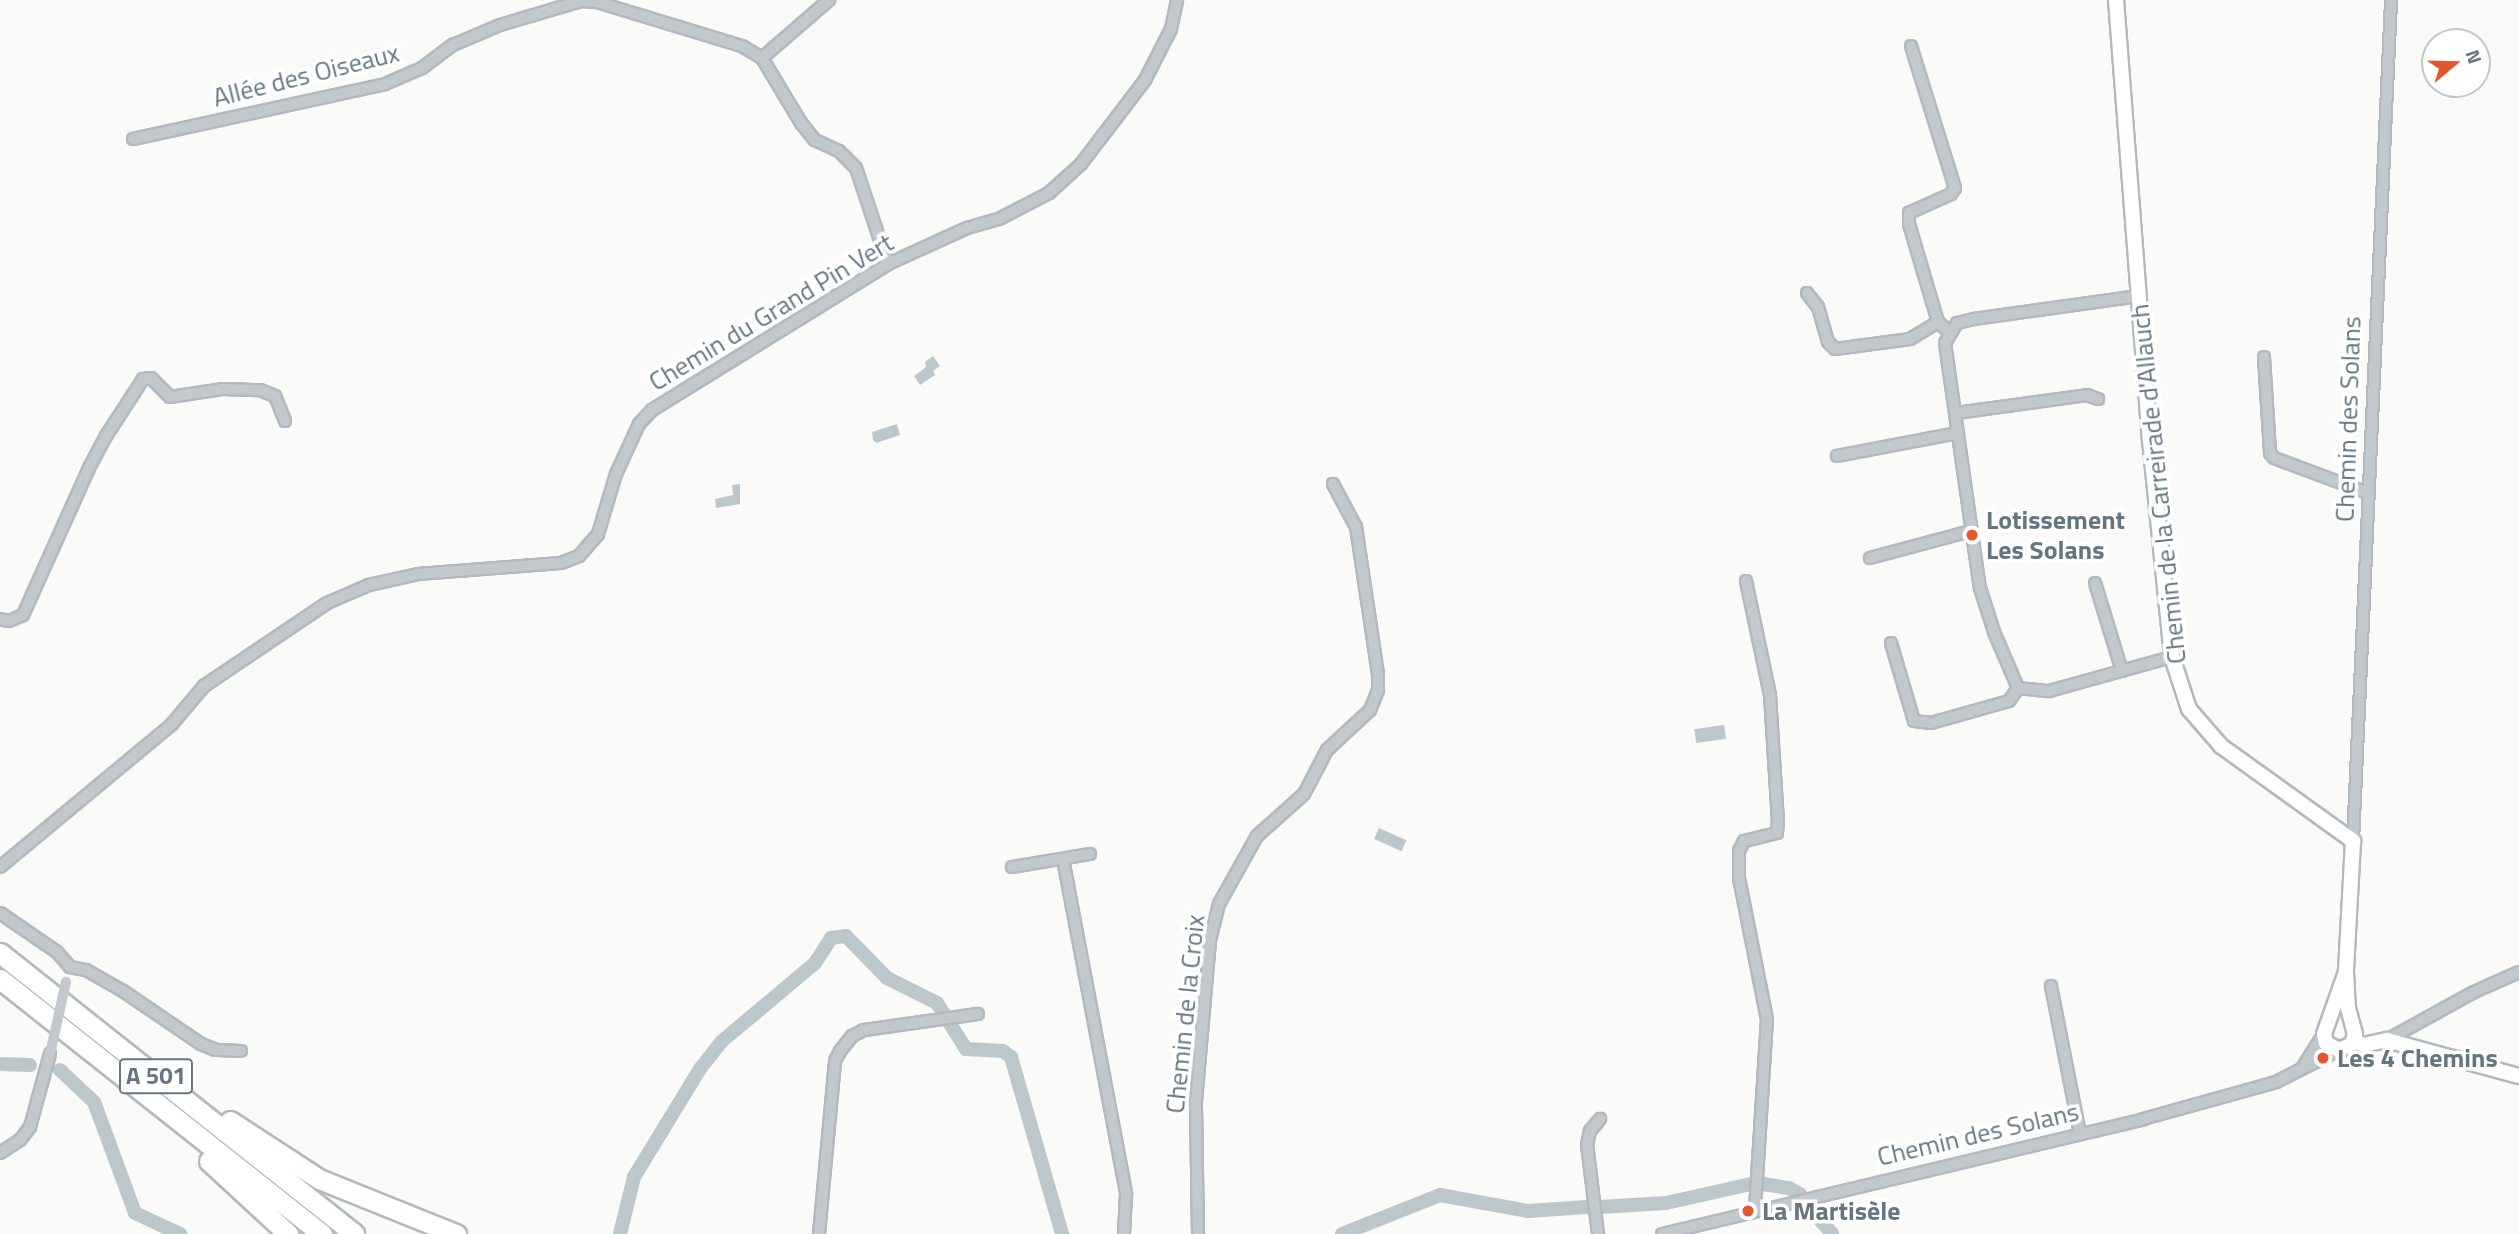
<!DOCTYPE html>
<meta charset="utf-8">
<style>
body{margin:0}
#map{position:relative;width:2519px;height:1234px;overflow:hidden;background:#fafaf8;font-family:"Titillium Web",sans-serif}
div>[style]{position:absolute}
.water>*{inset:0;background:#bbc7cb;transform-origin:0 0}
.canal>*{height:14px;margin:-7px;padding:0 7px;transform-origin:7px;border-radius:7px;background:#bbc7cb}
.roads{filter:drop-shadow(2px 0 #b3babf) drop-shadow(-2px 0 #b3babf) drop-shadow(0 2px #b3babf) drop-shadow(0 -2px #b3babf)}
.street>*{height:10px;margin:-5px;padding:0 5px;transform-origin:5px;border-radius:5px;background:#c3c8cc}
.secondary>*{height:14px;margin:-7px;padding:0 7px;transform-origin:7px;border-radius:7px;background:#fff}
.highway>*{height:19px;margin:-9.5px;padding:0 9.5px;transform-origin:9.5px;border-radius:9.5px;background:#fff}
.street-bridge>*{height:10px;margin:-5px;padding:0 5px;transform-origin:5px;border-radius:5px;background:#c3c8cc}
.dots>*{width:19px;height:19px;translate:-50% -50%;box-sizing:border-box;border:4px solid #fff;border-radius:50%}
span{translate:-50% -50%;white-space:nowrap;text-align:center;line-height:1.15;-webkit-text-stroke:7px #fff;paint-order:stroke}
.shield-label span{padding:2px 5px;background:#fff;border:2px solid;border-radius:5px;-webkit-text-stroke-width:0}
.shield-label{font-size:24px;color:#657683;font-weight:700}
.street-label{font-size:26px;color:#657683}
.poi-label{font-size:26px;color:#657683;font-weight:700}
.left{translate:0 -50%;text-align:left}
.north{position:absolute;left:2421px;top:28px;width:70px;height:70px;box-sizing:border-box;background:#fff;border:2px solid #c1c8cd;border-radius:50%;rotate:71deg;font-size:19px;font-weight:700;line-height:28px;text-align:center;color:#657683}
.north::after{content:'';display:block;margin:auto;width:24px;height:32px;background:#e4572e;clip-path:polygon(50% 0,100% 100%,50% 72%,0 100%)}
</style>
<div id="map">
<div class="water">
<i style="clip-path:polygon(933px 356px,940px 366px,933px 371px,935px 375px,920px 385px,914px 376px,926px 367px,925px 362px)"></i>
<i style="clip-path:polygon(897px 424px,900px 435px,876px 443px,873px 440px,872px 432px)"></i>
<i style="clip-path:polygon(740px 484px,740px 504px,716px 508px,715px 499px,733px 495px,732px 485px)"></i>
<i style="left:1724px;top:725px;width:14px;height:30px;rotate:82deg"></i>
<i style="left:1379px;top:828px;width:30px;height:12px;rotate:24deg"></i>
</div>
<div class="canal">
<i style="left:0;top:1064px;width:30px;rotate:2deg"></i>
<i style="left:60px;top:1070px;width:47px;rotate:43.3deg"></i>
<i style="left:94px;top:1102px;width:118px;rotate:69.7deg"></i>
<i style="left:135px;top:1213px;width:50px;rotate:25deg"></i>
<i style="left:1763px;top:1184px;width:26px;rotate:9deg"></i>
<i style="left:1789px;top:1188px;width:13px;rotate:29deg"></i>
<i style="left:1808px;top:1206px;width:37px;rotate:49deg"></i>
<i style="left:1600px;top:1207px;width:66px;rotate:-3.5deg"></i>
<i style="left:1666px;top:1203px;width:87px;rotate:-12.6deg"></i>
<i style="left:620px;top:1234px;width:59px;rotate:-76.2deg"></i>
<i style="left:634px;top:1177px;width:127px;rotate:-58.6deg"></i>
<i style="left:700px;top:1069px;width:34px;rotate:-52deg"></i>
<i style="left:721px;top:1042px;width:123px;rotate:-40deg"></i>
<i style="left:815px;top:963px;width:30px;rotate:-57deg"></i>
<i style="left:831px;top:938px;width:15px;rotate:-8deg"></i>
<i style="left:846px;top:936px;width:59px;rotate:45.7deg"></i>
<i style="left:887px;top:978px;width:56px;rotate:26.6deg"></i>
<i style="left:937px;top:1003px;width:54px;rotate:57.8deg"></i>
<i style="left:966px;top:1049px;width:37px;rotate:3deg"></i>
<i style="left:1003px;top:1051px;width:10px;rotate:37deg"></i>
<i style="left:1011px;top:1057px;width:184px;rotate:73.9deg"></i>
<i style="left:1342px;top:1234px;width:105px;rotate:-21.7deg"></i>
<i style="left:1440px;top:1195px;width:89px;rotate:10.3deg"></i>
<i style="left:1528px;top:1211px;width:59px;rotate:-3.9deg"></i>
</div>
<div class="roads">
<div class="street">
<i style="left:1911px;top:46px;width:149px;rotate:72.8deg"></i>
<i style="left:1955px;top:188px;width:7px;rotate:124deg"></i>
<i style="left:1951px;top:194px;width:46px;rotate:155.7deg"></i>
<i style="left:1909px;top:213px;width:11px;rotate:90deg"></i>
<i style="left:1909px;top:224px;width:102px;rotate:73.5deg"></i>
<i style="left:1938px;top:322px;width:15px;rotate:42deg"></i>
<i style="left:762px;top:58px;width:89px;rotate:-40.9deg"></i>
<i style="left:133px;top:139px;width:258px;rotate:-12.3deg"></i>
<i style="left:385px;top:84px;width:40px;rotate:-23.4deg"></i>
<i style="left:422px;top:68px;width:39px;rotate:-37deg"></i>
<i style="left:453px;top:45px;width:51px;rotate:-23.1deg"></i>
<i style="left:500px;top:25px;width:84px;rotate:-16.5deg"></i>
<i style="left:581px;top:1px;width:16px;rotate:4deg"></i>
<i style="left:597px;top:2px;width:152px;rotate:16.9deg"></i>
<i style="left:742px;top:46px;width:23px;rotate:31deg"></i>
<i style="left:762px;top:58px;width:76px;rotate:59deg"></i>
<i style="left:801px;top:123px;width:22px;rotate:51deg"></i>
<i style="left:815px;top:140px;width:26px;rotate:25deg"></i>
<i style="left:839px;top:151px;width:24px;rotate:45deg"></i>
<i style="left:856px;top:168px;width:101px;rotate:71.6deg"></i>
<i style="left:1807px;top:293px;width:18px;rotate:52deg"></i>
<i style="left:1818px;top:307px;width:36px;rotate:74deg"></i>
<i style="left:1828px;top:342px;width:10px;rotate:45deg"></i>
<i style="left:1835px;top:349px;width:76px;rotate:-7.6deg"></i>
<i style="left:1910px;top:339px;width:33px;rotate:-31deg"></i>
<i style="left:2139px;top:296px;width:167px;rotate:172.1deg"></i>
<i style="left:1974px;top:319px;width:17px;rotate:167deg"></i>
<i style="left:1957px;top:323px;width:23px;rotate:121deg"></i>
<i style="left:1945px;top:343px;width:247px;rotate:81.9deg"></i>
<i style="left:1980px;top:588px;width:46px;rotate:72.3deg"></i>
<i style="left:1994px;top:632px;width:61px;rotate:66.8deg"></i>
<i style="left:2018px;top:688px;width:31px;rotate:6deg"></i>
<i style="left:2049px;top:691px;width:128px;rotate:-15.5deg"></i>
<i style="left:2264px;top:357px;width:96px;rotate:86.4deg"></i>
<i style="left:2270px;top:453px;width:6px;rotate:51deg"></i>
<i style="left:2274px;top:458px;width:100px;rotate:20.4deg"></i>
<i style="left:1956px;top:413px;width:132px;rotate:-7.8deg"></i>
<i style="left:2087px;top:395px;width:12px;rotate:20deg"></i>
<i style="left:1837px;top:456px;width:123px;rotate:-10.8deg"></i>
<i style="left:1870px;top:558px;width:105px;rotate:-15deg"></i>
<i style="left:1746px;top:581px;width:116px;rotate:78.1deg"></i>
<i style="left:1770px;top:695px;width:126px;rotate:86.4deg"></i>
<i style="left:1778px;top:821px;width:12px;rotate:95deg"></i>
<i style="left:1777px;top:833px;width:34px;rotate:166deg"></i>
<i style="left:1744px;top:841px;width:11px;rotate:117deg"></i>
<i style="left:1739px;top:851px;width:27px;rotate:90deg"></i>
<i style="left:1739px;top:878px;width:144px;rotate:78.8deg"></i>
<i style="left:1767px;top:1019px;width:190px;rotate:93.6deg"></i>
<i style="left:2095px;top:583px;width:92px;rotate:72.9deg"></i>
<i style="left:0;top:619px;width:9px;rotate:13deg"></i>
<i style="left:9px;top:621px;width:15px;rotate:-23deg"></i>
<i style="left:23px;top:615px;width:161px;rotate:-65.8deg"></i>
<i style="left:89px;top:468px;width:36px;rotate:-62deg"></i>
<i style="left:106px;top:436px;width:68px;rotate:-57deg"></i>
<i style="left:143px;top:379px;width:8px;rotate:-7deg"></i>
<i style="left:151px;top:378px;width:27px;rotate:45deg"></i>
<i style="left:170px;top:397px;width:54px;rotate:-8.6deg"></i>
<i style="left:223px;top:389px;width:37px;rotate:2deg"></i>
<i style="left:260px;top:390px;width:16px;rotate:22deg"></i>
<i style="left:275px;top:396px;width:27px;rotate:68deg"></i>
<i style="left:1891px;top:643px;width:81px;rotate:73.6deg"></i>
<i style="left:1914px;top:721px;width:17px;rotate:7deg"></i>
<i style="left:1931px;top:723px;width:81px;rotate:-15.8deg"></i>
<i style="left:2009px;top:701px;width:16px;rotate:-55deg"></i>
<i style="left:2353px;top:841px;width:842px;rotate:-87.41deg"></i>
<i style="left:1063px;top:859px;width:341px;rotate:79.3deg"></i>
<i style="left:1126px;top:1194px;width:40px;rotate:92.9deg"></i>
<i style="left:0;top:867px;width:224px;rotate:-39.7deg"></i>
<i style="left:172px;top:724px;width:50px;rotate:-49.9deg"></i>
<i style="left:204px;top:686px;width:148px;rotate:-34deg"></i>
<i style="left:327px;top:603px;width:46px;rotate:-23.2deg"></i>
<i style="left:369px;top:585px;width:50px;rotate:-12.7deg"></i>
<i style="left:418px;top:574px;width:143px;rotate:-4.4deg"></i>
<i style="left:561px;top:563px;width:19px;rotate:-21deg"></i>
<i style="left:579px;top:556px;width:29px;rotate:-49deg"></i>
<i style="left:598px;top:534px;width:63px;rotate:-73.3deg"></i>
<i style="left:616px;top:474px;width:55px;rotate:-65.3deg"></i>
<i style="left:639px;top:424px;width:19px;rotate:-47deg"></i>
<i style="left:652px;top:410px;width:278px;rotate:-31.7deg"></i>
<i style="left:888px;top:264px;width:87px;rotate:-24.5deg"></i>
<i style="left:967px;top:228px;width:33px;rotate:-16deg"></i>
<i style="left:999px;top:219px;width:56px;rotate:-27.5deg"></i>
<i style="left:1049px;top:193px;width:43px;rotate:-42.2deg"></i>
<i style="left:1081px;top:164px;width:106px;rotate:-52.7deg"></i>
<i style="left:1145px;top:80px;width:57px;rotate:-63deg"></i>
<i style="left:1171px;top:29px;width:30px;rotate:-78deg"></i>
<i style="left:1012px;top:867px;width:79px;rotate:-9.5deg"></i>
<i style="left:0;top:913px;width:69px;rotate:34.4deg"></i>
<i style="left:57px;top:952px;width:20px;rotate:49deg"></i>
<i style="left:70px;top:967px;width:16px;rotate:11deg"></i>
<i style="left:86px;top:970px;width:43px;rotate:29.6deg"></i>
<i style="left:123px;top:991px;width:94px;rotate:34.2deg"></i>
<i style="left:201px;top:1044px;width:16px;rotate:22deg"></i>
<i style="left:216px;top:1050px;width:25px;rotate:2deg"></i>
<i style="left:2051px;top:986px;width:151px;rotate:78.9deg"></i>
<i style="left:2387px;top:1040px;width:99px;rotate:-28.9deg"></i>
<i style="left:2474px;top:992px;width:49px;rotate:-24deg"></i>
<i style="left:2303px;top:1067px;width:39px;rotate:-58deg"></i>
<i style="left:0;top:1153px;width:24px;rotate:-33deg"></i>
<i style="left:20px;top:1140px;width:16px;rotate:-52deg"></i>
<i style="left:30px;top:1127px;width:76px;rotate:-74.7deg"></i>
<i style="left:819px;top:1234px;width:174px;rotate:-84.7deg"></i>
<i style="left:835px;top:1061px;width:11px;rotate:-63deg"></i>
<i style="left:840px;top:1051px;width:19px;rotate:-51deg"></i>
<i style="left:852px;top:1036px;width:13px;rotate:-27deg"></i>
<i style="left:864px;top:1030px;width:115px;rotate:-8deg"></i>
<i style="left:1198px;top:1234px;width:133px;rotate:-90.9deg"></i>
<i style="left:1196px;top:1101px;width:162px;rotate:-85deg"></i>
<i style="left:1210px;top:940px;width:37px;rotate:-76deg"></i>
<i style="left:1219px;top:904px;width:78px;rotate:-60.8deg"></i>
<i style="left:1257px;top:836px;width:63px;rotate:-41.8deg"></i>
<i style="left:1304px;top:794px;width:50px;rotate:-62.4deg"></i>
<i style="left:1327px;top:750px;width:59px;rotate:-42.9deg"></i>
<i style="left:1370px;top:710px;width:22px;rotate:-68deg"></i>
<i style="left:1378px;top:690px;width:16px;rotate:-90deg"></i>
<i style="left:1378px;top:674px;width:149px;rotate:-98.5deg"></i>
<i style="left:1356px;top:527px;width:49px;rotate:-118.1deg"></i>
<i style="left:1598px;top:1234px;width:90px;rotate:-97deg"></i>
<i style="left:1587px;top:1145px;width:14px;rotate:-78deg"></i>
<i style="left:1590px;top:1131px;width:16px;rotate:-50deg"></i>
<i style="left:1662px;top:1234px;width:495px;rotate:-13.4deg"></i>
<i style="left:2143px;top:1119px;width:138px;rotate:-15.5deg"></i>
<i style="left:2276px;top:1082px;width:71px;rotate:-26.9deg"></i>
</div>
<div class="secondary">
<i style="left:2116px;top:0;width:441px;rotate:85.6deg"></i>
<i style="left:2150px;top:440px;width:218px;rotate:84.2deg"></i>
<i style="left:2172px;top:657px;width:55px;rotate:71.9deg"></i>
<i style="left:2189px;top:709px;width:49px;rotate:49.1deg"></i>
<i style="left:2221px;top:746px;width:163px;rotate:35.7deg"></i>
<i style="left:2353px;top:841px;width:131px;rotate:93.1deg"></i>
<i style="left:2346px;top:972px;width:36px;rotate:87deg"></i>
<i style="left:2348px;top:1008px;width:27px;rotate:75deg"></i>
<i style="left:2355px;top:1034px;width:10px;rotate:107deg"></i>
<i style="left:2352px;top:1044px;width:14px;rotate:155deg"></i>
<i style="left:2339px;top:1050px;width:15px;rotate:-152deg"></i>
<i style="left:2326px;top:1043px;width:9px;rotate:-103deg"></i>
<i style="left:2324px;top:1034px;width:66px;rotate:-70.5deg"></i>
<i style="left:2354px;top:1040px;width:10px;rotate:29deg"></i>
<i style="left:2363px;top:1045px;width:25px;rotate:-12deg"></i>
<i style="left:2387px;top:1040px;width:137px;rotate:15.3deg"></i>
</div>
<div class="highway">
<i style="left:0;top:953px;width:452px;rotate:38.4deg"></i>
<i style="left:0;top:979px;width:411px;rotate:38.4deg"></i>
<i style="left:230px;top:1121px;width:106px;rotate:33.1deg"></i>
<i style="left:319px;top:1179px;width:148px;rotate:21.9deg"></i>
<i style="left:209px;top:1161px;width:108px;rotate:42.7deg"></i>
</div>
</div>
<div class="street-bridge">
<i style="left:50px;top:1054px;width:74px;rotate:-77.5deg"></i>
</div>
<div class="dots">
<i style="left:1972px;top:535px;background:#e4572e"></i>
<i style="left:2323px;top:1058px;background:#e4572e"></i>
<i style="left:1748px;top:1211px;background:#e4572e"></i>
</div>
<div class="shield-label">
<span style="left:156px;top:1076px">A 501</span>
</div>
<div class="street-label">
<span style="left:306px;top:75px;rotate:-14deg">Allée des Oiseaux</span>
<span style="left:771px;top:312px;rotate:-31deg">Chemin du Grand Pin Vert</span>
<span style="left:2348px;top:419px;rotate:-88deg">Chemin des Solans</span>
<span style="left:2158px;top:484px;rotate:-96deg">Chemin de la Carreirade d'Allauch</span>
<span style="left:1185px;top:1014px;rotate:-84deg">Chemin de la Croix</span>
<span style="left:1978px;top:1134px;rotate:-13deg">Chemin des Solans</span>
</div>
<div class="poi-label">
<span class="left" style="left:1986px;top:535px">Lotissement<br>Les Solans</span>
<span class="left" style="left:2337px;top:1058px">Les 4 Chemins</span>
<span class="left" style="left:1762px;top:1211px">La Martisèle</span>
</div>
<div class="north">N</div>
</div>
